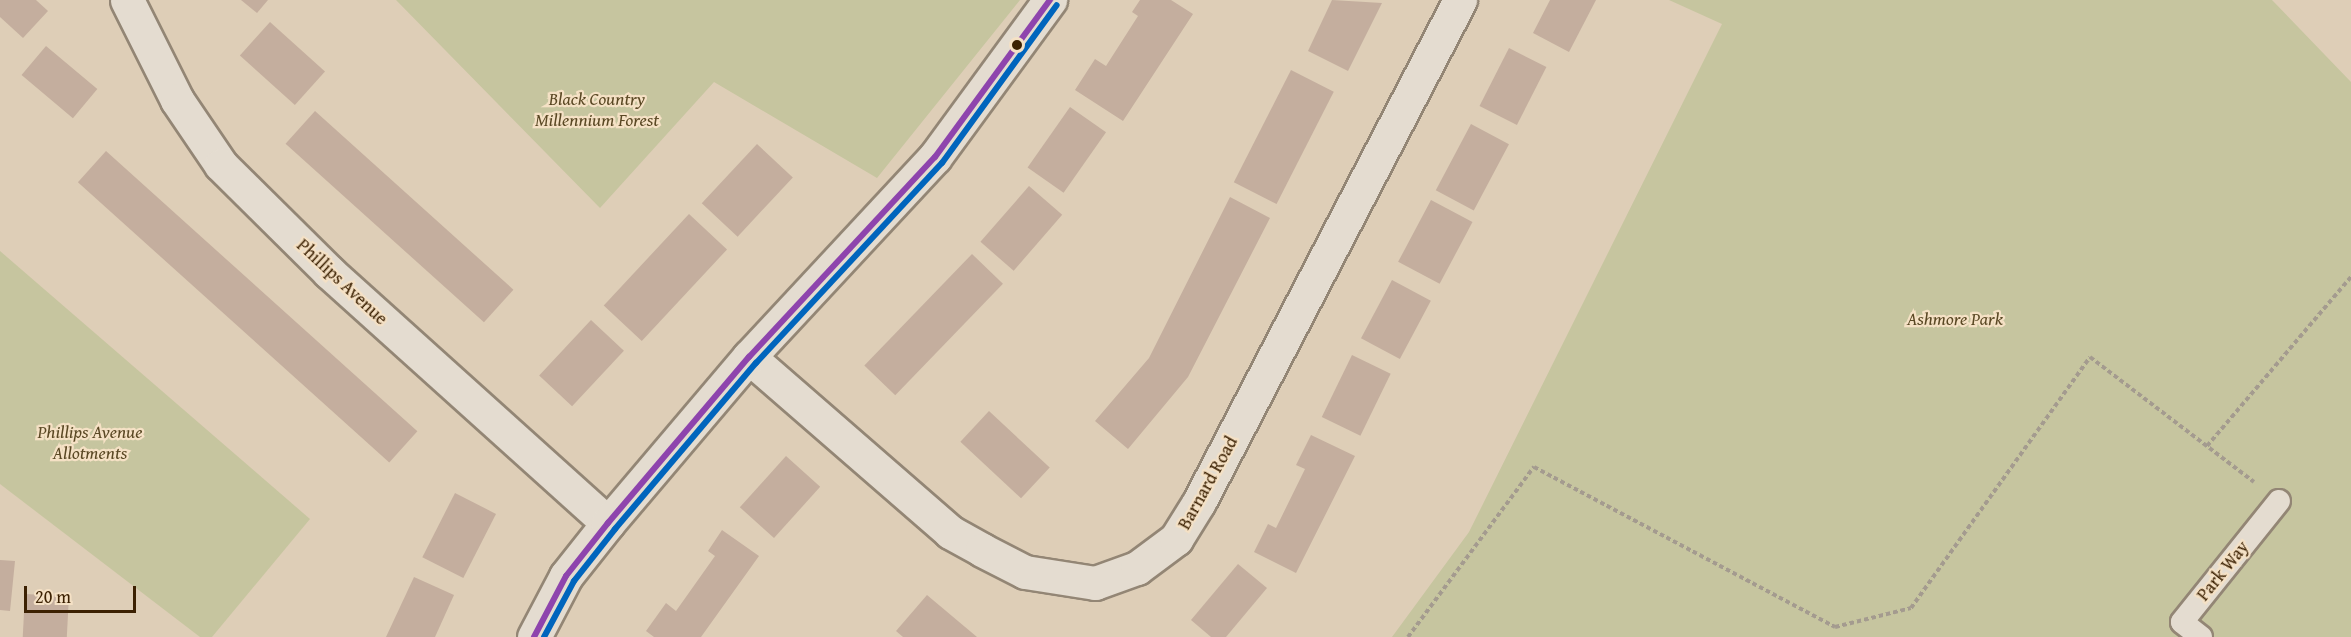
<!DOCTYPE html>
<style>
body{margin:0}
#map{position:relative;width:2351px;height:637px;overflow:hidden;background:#deceb7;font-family:"Gentium Book Plus",serif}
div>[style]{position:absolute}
.green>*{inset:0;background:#c6c59f}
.building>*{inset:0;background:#c4ae9e;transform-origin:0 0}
.path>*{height:4px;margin-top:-2px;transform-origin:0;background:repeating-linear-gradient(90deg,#a49b8f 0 4.5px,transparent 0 7.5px)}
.roads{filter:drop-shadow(2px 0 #938675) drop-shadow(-2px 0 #938675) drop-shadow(0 2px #938675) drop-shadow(0 -2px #938675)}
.service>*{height:22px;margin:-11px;padding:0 11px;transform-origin:11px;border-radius:11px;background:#e4dcd0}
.minor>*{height:33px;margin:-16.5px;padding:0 16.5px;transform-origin:16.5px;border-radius:16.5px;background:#e4dcd0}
.bus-1>*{height:6px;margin:-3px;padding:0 3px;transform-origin:3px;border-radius:3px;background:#8e44ad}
.bus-2>*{height:6px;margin:-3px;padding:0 3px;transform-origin:3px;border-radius:3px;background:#0065bd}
.dots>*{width:16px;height:16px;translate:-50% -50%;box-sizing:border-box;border:3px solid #f5e1c5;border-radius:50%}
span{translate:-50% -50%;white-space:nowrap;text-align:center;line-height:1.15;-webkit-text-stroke:4.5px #f5e1c5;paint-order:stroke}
.park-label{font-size:18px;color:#5a4824;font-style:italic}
.street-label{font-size:18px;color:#3c2102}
.scale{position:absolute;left:24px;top:586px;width:112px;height:27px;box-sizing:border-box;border:3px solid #3c2102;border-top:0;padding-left:8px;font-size:18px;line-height:21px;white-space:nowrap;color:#3c2102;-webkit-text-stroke:4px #f5e1c5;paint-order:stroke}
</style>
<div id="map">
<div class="green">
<i style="clip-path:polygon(396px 0,1020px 0,877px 178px,714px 82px,600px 208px)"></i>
<i style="clip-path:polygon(1669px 0,2272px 0,2351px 82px,2351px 637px,1392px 637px,1469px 532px,1722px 24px)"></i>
<i style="clip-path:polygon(0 251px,310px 519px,212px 637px,200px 637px,0 484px)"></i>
</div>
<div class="building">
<i style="clip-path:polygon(0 0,36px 0,48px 11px,23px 38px,0 17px)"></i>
<i style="clip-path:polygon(241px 0,268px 0,257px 13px)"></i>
<i style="clip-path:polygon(1140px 0,1171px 0,1193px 14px,1123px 121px,1075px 90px,1095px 59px,1106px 66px,1138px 16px,1132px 12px)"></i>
<i style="clip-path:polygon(1332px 0,1382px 3px,1348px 71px,1308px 51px)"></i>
<i style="clip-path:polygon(1550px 0,1596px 0,1569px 52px,1533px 33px)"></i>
<i style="left:270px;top:22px;width:74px;height:45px;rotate:42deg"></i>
<i style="left:46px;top:46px;width:67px;height:38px;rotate:40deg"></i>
<i style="left:1509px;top:48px;width:42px;height:65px;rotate:27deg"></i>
<i style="left:1291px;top:70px;width:48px;height:126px;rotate:27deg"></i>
<i style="left:1070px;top:107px;width:44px;height:74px;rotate:35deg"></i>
<i style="left:315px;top:111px;width:267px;height:44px;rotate:42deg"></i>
<i style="left:1471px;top:124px;width:43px;height:75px;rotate:28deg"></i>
<i style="left:757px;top:144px;width:49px;height:81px;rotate:43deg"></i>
<i style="left:106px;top:151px;width:419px;height:42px;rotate:42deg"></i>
<i style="left:1029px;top:186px;width:44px;height:74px;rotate:41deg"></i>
<i style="clip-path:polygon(1230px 197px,1270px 218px,1188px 377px,1128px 449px,1095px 421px,1149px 358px)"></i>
<i style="left:1431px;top:200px;width:47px;height:70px;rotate:28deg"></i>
<i style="left:689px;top:214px;width:52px;height:125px;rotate:43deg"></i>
<i style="left:972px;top:254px;width:43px;height:155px;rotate:44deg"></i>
<i style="left:1392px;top:280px;width:44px;height:66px;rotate:28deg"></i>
<i style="left:591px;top:320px;width:45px;height:76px;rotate:43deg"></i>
<i style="left:1352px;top:355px;width:43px;height:69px;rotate:26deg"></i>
<i style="left:989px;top:411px;width:83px;height:42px;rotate:43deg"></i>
<i style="clip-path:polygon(1311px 435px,1355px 456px,1296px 573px,1254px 552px,1268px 524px,1276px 528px,1305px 469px,1296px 465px)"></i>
<i style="left:786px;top:456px;width:46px;height:69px;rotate:42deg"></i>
<i style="left:455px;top:493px;width:46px;height:72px;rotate:27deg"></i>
<i style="clip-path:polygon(722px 530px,759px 556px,701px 637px,654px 637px,646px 631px,666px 603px,676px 611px,715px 556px,708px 551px)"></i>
<i style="clip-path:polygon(0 560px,15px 561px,10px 611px,0 610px)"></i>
<i style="clip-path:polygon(1238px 564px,1267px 588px,1226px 637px,1211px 637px,1191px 620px)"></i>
<i style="clip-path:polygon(414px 577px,454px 595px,435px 637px,386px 637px)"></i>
<i style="left:25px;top:594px;width:44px;height:43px;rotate:3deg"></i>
<i style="clip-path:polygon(927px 595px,977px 637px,903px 637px,896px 631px)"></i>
</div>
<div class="path">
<i style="left:2207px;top:446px;width:222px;rotate:-49.6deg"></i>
<i style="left:1408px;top:637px;width:212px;rotate:-53.5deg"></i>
<i style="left:1534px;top:467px;width:341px;rotate:28deg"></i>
<i style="left:1835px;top:627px;width:78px;rotate:-14deg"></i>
<i style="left:1911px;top:608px;width:308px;rotate:-54.5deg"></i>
<i style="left:2090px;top:357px;width:206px;rotate:37.3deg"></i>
</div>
<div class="roads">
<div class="service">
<i style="left:2201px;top:637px;width:24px;rotate:-142deg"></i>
<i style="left:2182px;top:622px;width:155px;rotate:-51.3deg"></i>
</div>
<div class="minor">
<i style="left:127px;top:0;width:112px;rotate:63.4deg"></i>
<i style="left:177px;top:100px;width:78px;rotate:55.9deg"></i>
<i style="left:221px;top:165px;width:152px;rotate:44.7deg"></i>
<i style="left:329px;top:272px;width:375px;rotate:42deg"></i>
<i style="left:749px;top:357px;width:267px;rotate:41deg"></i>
<i style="left:950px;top:532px;width:37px;rotate:29deg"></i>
<i style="left:982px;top:550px;width:48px;rotate:27.1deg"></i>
<i style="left:1025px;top:572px;width:71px;rotate:8.9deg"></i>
<i style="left:1095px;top:583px;width:45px;rotate:-19.7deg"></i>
<i style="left:1137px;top:568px;width:49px;rotate:-36.6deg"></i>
<i style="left:1176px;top:539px;width:44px;rotate:-58.1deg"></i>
<i style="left:1199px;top:502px;width:566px;rotate:-62.53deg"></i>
<i style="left:534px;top:637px;width:69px;rotate:-62.3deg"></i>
<i style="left:566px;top:576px;width:68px;rotate:-51.6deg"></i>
<i style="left:608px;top:523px;width:218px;rotate:-49.7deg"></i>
<i style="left:749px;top:357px;width:273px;rotate:-47.1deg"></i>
<i style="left:935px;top:157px;width:195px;rotate:-53.8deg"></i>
</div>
</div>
<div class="bus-1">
<i style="left:534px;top:637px;width:69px;rotate:-62.3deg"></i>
<i style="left:566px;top:576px;width:68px;rotate:-51.6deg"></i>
<i style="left:608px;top:523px;width:218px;rotate:-49.7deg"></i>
<i style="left:749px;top:357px;width:273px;rotate:-47.1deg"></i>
<i style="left:935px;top:157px;width:195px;rotate:-53.8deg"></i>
</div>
<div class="bus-2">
<i style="left:544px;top:637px;width:64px;rotate:-61.8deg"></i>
<i style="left:574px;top:581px;width:66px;rotate:-51.7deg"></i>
<i style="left:615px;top:529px;width:218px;rotate:-49.7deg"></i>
<i style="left:756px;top:363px;width:273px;rotate:-47.1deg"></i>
<i style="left:942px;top:163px;width:195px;rotate:-54deg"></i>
</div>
<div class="dots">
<i style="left:1017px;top:45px;background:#3c2102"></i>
</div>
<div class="park-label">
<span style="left:597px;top:110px">Black Country<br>Millennium Forest</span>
<span style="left:1955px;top:319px">Ashmore Park</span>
<span style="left:90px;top:443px">Phillips Avenue<br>Allotments</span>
</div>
<div class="street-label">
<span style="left:342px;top:282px;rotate:43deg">Phillips Avenue</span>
<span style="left:1208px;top:483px;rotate:-61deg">Barnard Road</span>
<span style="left:2223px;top:571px;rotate:-51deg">Park Way</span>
</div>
<div class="scale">20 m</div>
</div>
